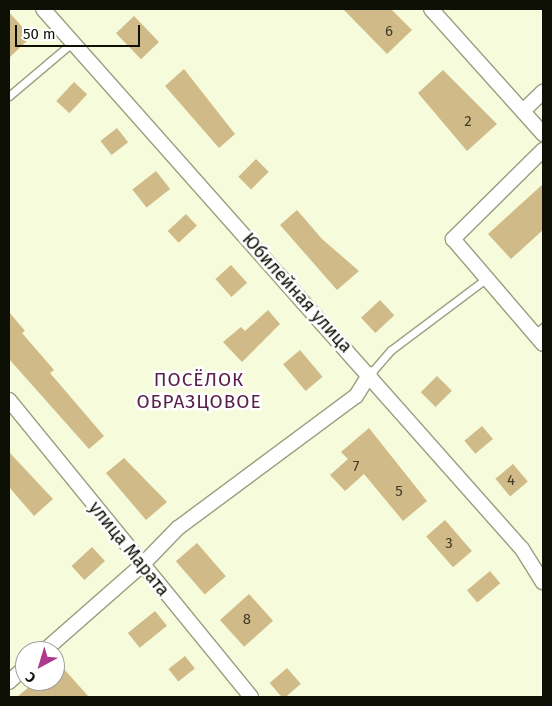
<!DOCTYPE html>
<meta charset="utf-8">
<style>
body{margin:0}
#map{position:relative;width:552px;height:706px;overflow:hidden;background:#f6fbdb;font-family:"Fira Sans",sans-serif}
div>[style]{position:absolute}
.building>*{inset:0;background:#d0bb88;transform-origin:0 0}
.roads{filter:drop-shadow(1px 0 #9a9f81) drop-shadow(-1px 0 #9a9f81) drop-shadow(0 1px #9a9f81) drop-shadow(0 -1px #9a9f81)}
.lane>*{height:7px;margin:-3.5px;padding:0 3.5px;transform-origin:3.5px;border-radius:3.5px;background:#fff}
.street>*{height:14px;margin:-7px;padding:0 7px;transform-origin:7px;border-radius:7px;background:#fff}
span{translate:-50% -50%;white-space:nowrap;text-align:center;line-height:1.15;-webkit-text-stroke:5px #fff;paint-order:stroke}
.number-label{font-size:15px;color:#3e3b26}
.number-label span{-webkit-text-stroke-width:0}
.street-label{font-size:18px;color:#0e1005}
.neighbourhood-label{font-size:19px;color:#592049;letter-spacing:1px}
.frame{position:absolute;inset:0;border:10px solid #0e1005;pointer-events:none}
.north{position:absolute;left:15px;top:641px;width:50px;height:50px;box-sizing:border-box;background:#fff;border:1px solid #9f9f9b;border-radius:50%;rotate:219deg;font-size:14px;font-weight:700;line-height:20px;text-align:center;color:#0e1005}
.north::after{content:'';display:block;margin:auto;width:18px;height:22px;background:#ae388e;clip-path:polygon(50% 0,100% 100%,50% 72%,0 100%)}
.scale{position:absolute;left:15px;top:25px;width:125px;height:22px;box-sizing:border-box;border:2px solid #0e1005;border-top:0;padding-left:6px;font-size:15px;line-height:18px;white-space:nowrap;color:#0e1005;-webkit-text-stroke:4px #fff;paint-order:stroke}
</style>
<div id="map">
<div class="building">
<i style="clip-path:polygon(343px 9px,391px 9px,412px 30px,387px 54px)"></i>
<i style="clip-path:polygon(9px 12px,31px 37px,9px 58px)"></i>
<i style="left:134px;top:16px;width:36px;height:25px;rotate:46deg"></i>
<i style="clip-path:polygon(184px 69px,235px 134px,219px 148px,165px 86px)"></i>
<i style="clip-path:polygon(443px 70px,497px 124px,467px 151px,418px 93px)"></i>
<i style="left:74px;top:82px;width:18px;height:26px;rotate:43deg"></i>
<i style="left:117px;top:128px;width:18px;height:21px;rotate:52deg"></i>
<i style="left:256px;top:159px;width:18px;height:25px;rotate:45deg"></i>
<i style="left:156px;top:171px;width:23px;height:30px;rotate:52deg"></i>
<i style="clip-path:polygon(543px 184px,543px 230px,511px 259px,488px 234px)"></i>
<i style="clip-path:polygon(297px 210px,322px 239px,359px 271px,337px 290px,280px 225px)"></i>
<i style="left:186px;top:214px;width:16px;height:25px;rotate:47deg"></i>
<i style="left:231px;top:265px;width:24px;height:21px;rotate:48deg"></i>
<i style="left:380px;top:300px;width:21px;height:26px;rotate:47deg"></i>
<i style="clip-path:polygon(268px 310px,280px 324px,242px 362px,223px 342px,241px 327px,245px 331px)"></i>
<i style="clip-path:polygon(9px 312px,25px 331px,22px 333px,54px 370px,50px 373px,104px 436px,89px 449px,9px 359px)"></i>
<i style="left:300px;top:350px;width:35px;height:22px;rotate:50deg"></i>
<i style="left:437px;top:376px;width:21px;height:23px;rotate:45deg"></i>
<i style="left:482px;top:426px;width:17px;height:23px;rotate:50deg"></i>
<i style="clip-path:polygon(369px 428px,427px 501px,403px 521px,364px 474px,345px 491px,330px 475px,348px 459px,341px 452px)"></i>
<i style="clip-path:polygon(9px 452px,53px 499px,34px 516px,9px 487px)"></i>
<i style="clip-path:polygon(124px 458px,167px 502px,146px 520px,106px 473px)"></i>
<i style="left:513px;top:464px;width:23px;height:23px;rotate:50deg"></i>
<i style="left:445px;top:520px;width:41px;height:25px;rotate:49deg"></i>
<i style="left:197px;top:543px;width:44px;height:28px;rotate:49deg"></i>
<i style="left:92px;top:547px;width:19px;height:28px;rotate:47deg"></i>
<i style="left:490px;top:571px;width:16px;height:30px;rotate:50deg"></i>
<i style="left:249px;top:594px;width:36px;height:39px;rotate:48deg"></i>
<i style="left:155px;top:611px;width:19px;height:35px;rotate:51deg"></i>
<i style="left:185px;top:656px;width:16px;height:21px;rotate:52deg"></i>
<i style="clip-path:polygon(55px 659px,89px 697px,17px 697px,36px 681px,55px 681px)"></i>
<i style="left:287px;top:668px;width:21px;height:23px;rotate:49deg"></i>
</div>
<div class="roads">
<div class="lane">
<i style="left:9px;top:96px;width:84px;rotate:-40.2deg"></i>
<i style="left:535px;top:334px;width:11px;rotate:-41deg"></i>
<i style="left:370px;top:374px;width:32px;rotate:-49deg"></i>
<i style="left:391px;top:350px;width:120px;rotate:-36.9deg"></i>
</div>
<div class="street">
<i style="left:43px;top:9px;width:722px;rotate:48.43deg"></i>
<i style="left:522px;top:549px;width:39px;rotate:58deg"></i>
<i style="left:431px;top:9px;width:168px;rotate:48.1deg"></i>
<i style="left:523px;top:111px;width:28px;rotate:-44deg"></i>
<i style="left:543px;top:150px;width:127px;rotate:135.3deg"></i>
<i style="left:453px;top:239px;width:138px;rotate:49.4deg"></i>
<i style="left:9px;top:400px;width:383px;rotate:50.8deg"></i>
<i style="left:44px;top:651px;width:130px;rotate:-41.3deg"></i>
<i style="left:142px;top:565px;width:52px;rotate:-45.8deg"></i>
<i style="left:178px;top:528px;width:222px;rotate:-36.6deg"></i>
<i style="left:356px;top:396px;width:26px;rotate:-58deg"></i>
<i style="left:9px;top:682px;width:22px;rotate:-43deg"></i>
</div>
</div>
<div class="number-label">
<span style="left:389px;top:32px">6</span>
<span style="left:468px;top:122px">2</span>
<span style="left:356px;top:467px">7</span>
<span style="left:511px;top:481px">4</span>
<span style="left:399px;top:492px">5</span>
<span style="left:449px;top:544px">3</span>
<span style="left:247px;top:620px">8</span>
</div>
<div class="street-label">
<span style="left:297px;top:293px;rotate:48deg">Юбилейная улица</span>
<span style="left:129px;top:549px;rotate:51deg">улица Марата</span>
</div>
<div class="neighbourhood-label">
<span style="left:199px;top:391px">ПОСЁЛОК<br>ОБРАЗЦОВОЕ</span>
</div>
<div class="frame"></div>
<div class="north">С</div>
<div class="scale">50 m</div>
</div>
